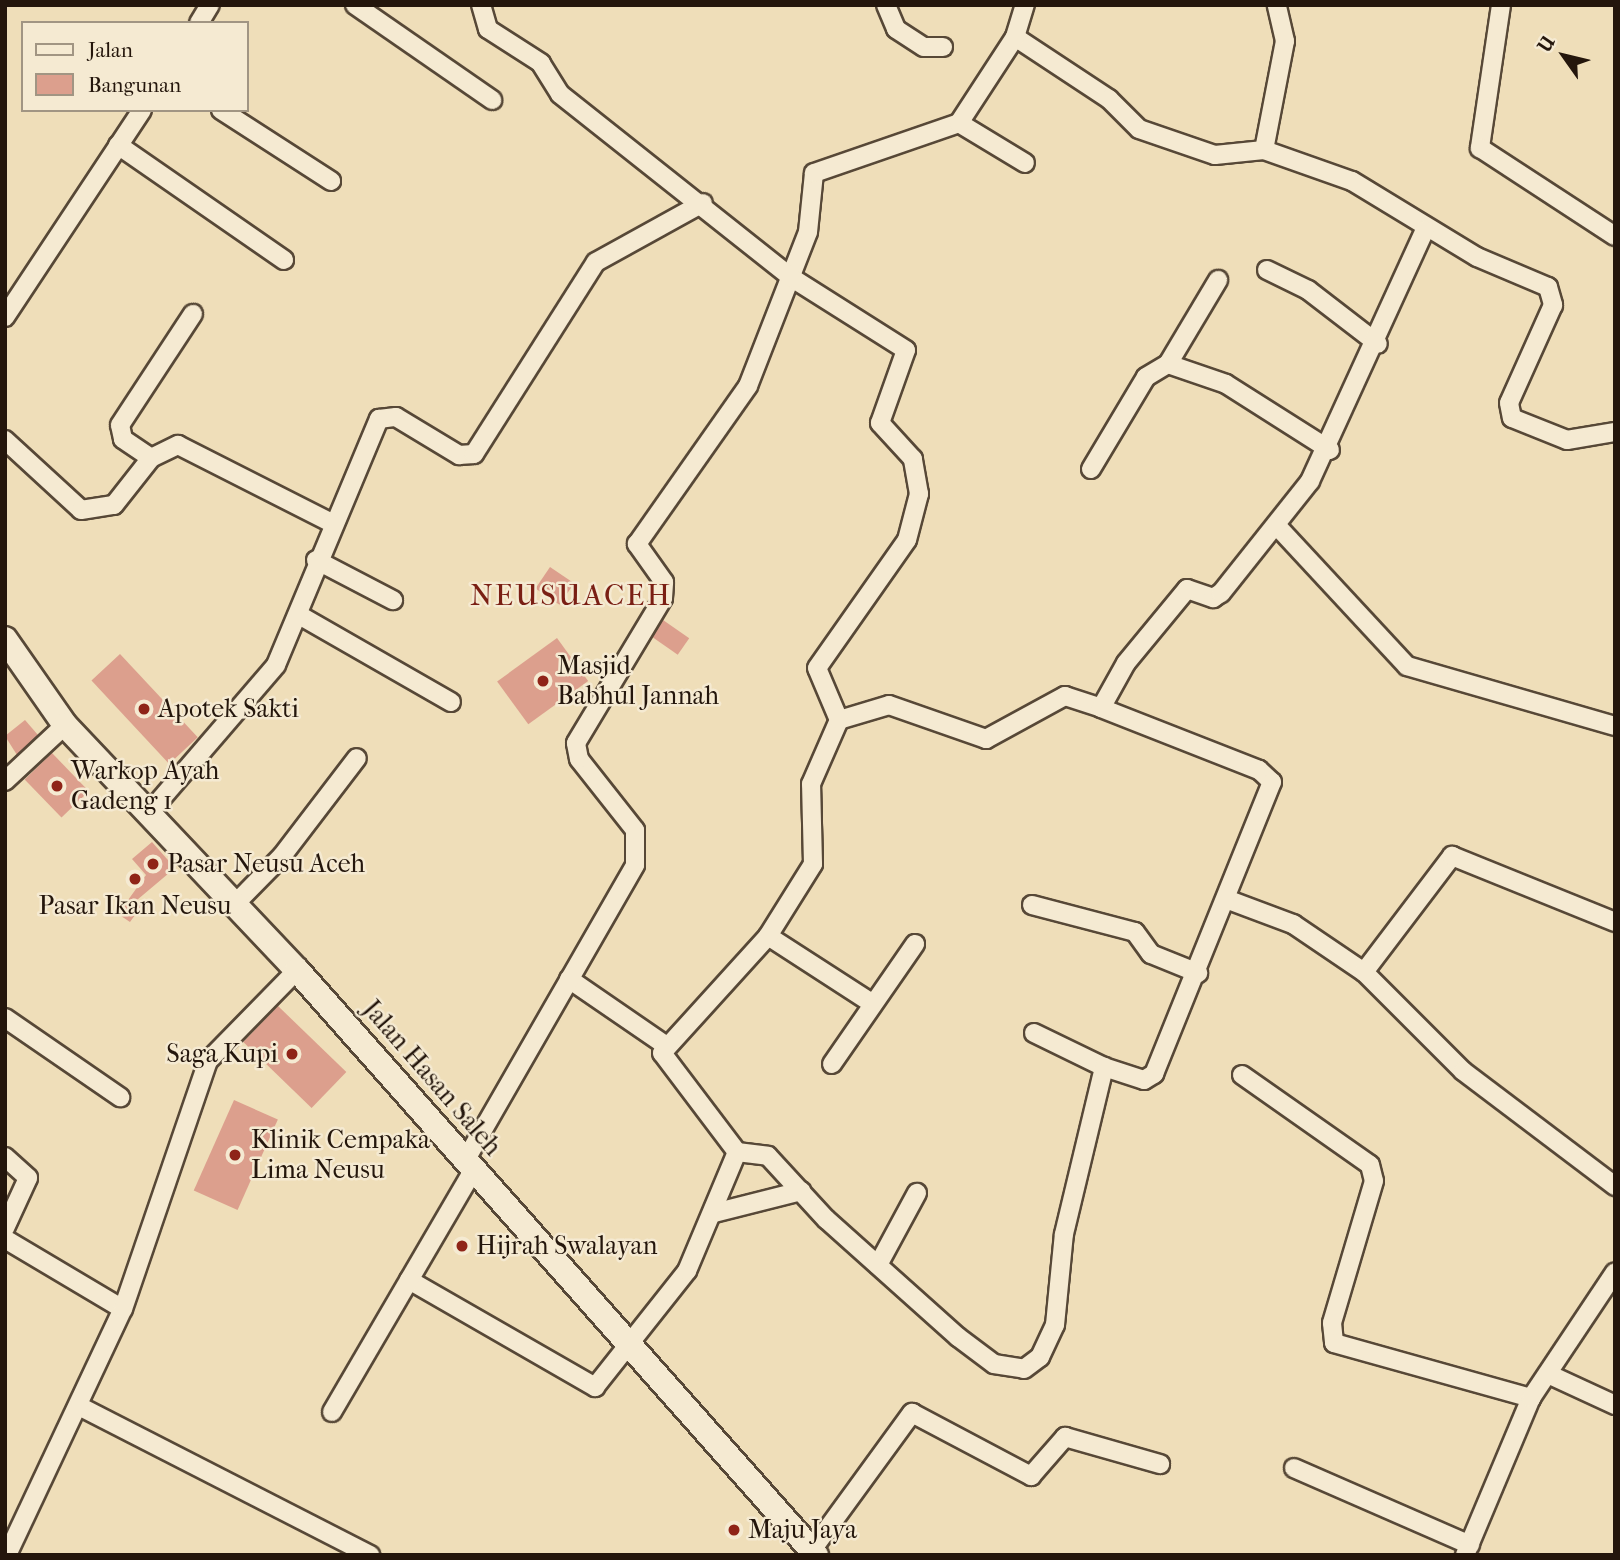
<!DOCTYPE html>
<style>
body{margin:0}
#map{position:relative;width:1620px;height:1560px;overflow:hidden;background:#efdeb9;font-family:"IM FELL French Canon",serif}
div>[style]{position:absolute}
.building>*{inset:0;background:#dc9f8d;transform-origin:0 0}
.roads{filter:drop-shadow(2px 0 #574837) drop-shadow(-2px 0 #574837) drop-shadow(0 2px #574837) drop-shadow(0 -2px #574837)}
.street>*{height:18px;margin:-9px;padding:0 9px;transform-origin:9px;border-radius:9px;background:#f5ead2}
.secondary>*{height:24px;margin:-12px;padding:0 12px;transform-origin:12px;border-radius:12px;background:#f5ead2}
.dots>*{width:19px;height:19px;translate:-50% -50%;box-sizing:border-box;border:4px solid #f5ead2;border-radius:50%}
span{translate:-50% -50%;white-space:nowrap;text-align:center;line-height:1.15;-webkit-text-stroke:5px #f5ead2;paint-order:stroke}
.poi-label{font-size:26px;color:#24160c}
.left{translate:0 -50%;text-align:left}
.right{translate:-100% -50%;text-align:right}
.street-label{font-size:26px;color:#24160c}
.quarter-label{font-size:30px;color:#7a1f14;letter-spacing:2px}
.frame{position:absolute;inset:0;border:7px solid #24160c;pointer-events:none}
.legend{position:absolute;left:21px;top:21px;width:228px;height:91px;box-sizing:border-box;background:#f5ead2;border:2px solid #a19583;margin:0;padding:9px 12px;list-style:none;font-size:21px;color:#24160c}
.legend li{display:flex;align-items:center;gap:14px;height:35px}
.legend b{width:35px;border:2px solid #a19583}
.north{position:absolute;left:1529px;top:21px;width:70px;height:70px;-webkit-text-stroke:5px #f5ead2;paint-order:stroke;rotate:304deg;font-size:19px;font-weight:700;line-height:28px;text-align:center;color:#24160c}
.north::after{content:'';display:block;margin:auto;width:24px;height:32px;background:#24160c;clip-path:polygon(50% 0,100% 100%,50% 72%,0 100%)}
</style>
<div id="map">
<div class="building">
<i style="left:550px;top:567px;width:29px;height:26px;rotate:34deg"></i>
<i style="left:663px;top:620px;width:32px;height:20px;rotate:35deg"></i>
<i style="left:557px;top:638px;width:53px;height:74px;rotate:54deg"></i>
<i style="left:120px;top:654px;width:114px;height:39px;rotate:47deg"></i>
<i style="clip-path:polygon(25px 720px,38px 735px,17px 755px,5px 736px)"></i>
<i style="left:52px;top:753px;width:53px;height:38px;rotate:46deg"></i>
<i style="clip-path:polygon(152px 842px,175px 868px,137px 900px,143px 904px,130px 922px,118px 914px,146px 875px,132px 859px)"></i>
<i style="left:278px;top:1006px;width:95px;height:50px;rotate:44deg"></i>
<i style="left:234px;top:1100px;width:48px;height:99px;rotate:24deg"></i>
</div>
<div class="roads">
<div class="street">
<i style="left:355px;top:5px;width:167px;rotate:34.7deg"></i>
<i style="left:886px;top:5px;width:26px;rotate:67deg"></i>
<i style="left:896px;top:29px;width:33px;rotate:33deg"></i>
<i style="left:924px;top:47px;width:19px"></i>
<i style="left:1501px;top:5px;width:145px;rotate:98.4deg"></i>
<i style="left:1480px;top:148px;width:161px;rotate:33.1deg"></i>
<i style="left:199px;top:23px;width:21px;rotate:-59deg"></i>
<i style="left:1015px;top:37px;width:113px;rotate:33.4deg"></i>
<i style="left:1109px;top:99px;width:42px;rotate:45deg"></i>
<i style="left:1139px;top:129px;width:80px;rotate:18.9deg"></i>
<i style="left:1215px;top:155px;width:49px;rotate:-5.8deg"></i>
<i style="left:1264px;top:150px;width:93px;rotate:19.4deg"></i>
<i style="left:1352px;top:181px;width:146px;rotate:31.3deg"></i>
<i style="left:1477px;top:257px;width:77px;rotate:22.9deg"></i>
<i style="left:1548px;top:287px;width:19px;rotate:74deg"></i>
<i style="left:1553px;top:305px;width:107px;rotate:114.2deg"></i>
<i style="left:1509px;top:403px;width:15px;rotate:79deg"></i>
<i style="left:1512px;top:418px;width:59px;rotate:21.8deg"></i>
<i style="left:1567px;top:440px;width:49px;rotate:-9.5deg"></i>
<i style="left:221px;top:110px;width:131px;rotate:32.8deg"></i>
<i style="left:959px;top:123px;width:77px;rotate:31.2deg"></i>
<i style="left:118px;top:145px;width:202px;rotate:34.7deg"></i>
<i style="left:1264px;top:150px;width:111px;rotate:-79.1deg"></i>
<i style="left:1285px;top:41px;width:37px;rotate:-103deg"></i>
<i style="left:1267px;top:270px;width:46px;rotate:26deg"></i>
<i style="left:1308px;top:290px;width:88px;rotate:37.6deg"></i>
<i style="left:5px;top:317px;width:248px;rotate:-56.5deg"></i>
<i style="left:1168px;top:364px;width:98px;rotate:-59.2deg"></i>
<i style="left:5px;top:440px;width:103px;rotate:42.6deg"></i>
<i style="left:81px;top:510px;width:33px;rotate:-9deg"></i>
<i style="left:114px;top:505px;width:60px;rotate:-51.8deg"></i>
<i style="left:151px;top:458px;width:30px;rotate:-26deg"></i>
<i style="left:178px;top:445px;width:173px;rotate:26.9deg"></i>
<i style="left:151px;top:458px;width:34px;rotate:-146deg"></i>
<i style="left:123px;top:439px;width:14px;rotate:-102deg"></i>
<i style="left:120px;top:425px;width:133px;rotate:-56.7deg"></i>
<i style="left:1091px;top:469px;width:107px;rotate:-59.1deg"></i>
<i style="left:1146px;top:377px;width:26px;rotate:-31deg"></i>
<i style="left:1168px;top:364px;width:61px;rotate:19deg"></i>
<i style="left:1226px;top:384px;width:123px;rotate:32.4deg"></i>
<i style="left:1277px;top:526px;width:191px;rotate:47.1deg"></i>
<i style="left:1407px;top:666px;width:216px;rotate:16.1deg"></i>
<i style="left:316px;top:560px;width:87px;rotate:27.5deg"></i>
<i style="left:299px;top:615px;width:175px;rotate:29.8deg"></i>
<i style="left:839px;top:720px;width:52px;rotate:-16.7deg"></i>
<i style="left:889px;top:705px;width:103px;rotate:19.3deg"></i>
<i style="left:986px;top:739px;width:90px;rotate:-28.6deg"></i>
<i style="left:1065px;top:696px;width:38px;rotate:18deg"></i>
<i style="left:5px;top:781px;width:82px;rotate:-43deg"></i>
<i style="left:148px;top:814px;width:196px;rotate:-49.3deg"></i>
<i style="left:276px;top:665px;width:267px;rotate:-67.3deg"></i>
<i style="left:379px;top:419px;width:17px;rotate:-7deg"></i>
<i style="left:396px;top:417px;width:74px;rotate:31.1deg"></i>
<i style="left:459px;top:455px;width:15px;rotate:-4deg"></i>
<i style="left:474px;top:454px;width:227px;rotate:-57.6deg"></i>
<i style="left:596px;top:262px;width:122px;rotate:-28.9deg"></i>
<i style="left:1226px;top:899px;width:72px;rotate:20.5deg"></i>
<i style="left:1293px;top:924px;width:86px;rotate:34.1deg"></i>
<i style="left:1364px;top:972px;width:140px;rotate:45deg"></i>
<i style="left:1463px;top:1071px;width:191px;rotate:37.1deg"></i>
<i style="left:235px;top:904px;width:67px;rotate:-45.6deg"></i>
<i style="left:282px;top:856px;width:123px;rotate:-52.6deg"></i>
<i style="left:1032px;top:905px;width:106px;rotate:14.7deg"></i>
<i style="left:1135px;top:932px;width:27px;rotate:54deg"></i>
<i style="left:1151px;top:954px;width:51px;rotate:22deg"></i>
<i style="left:768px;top:936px;width:125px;rotate:32.9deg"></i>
<i style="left:1364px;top:972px;width:146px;rotate:-52.8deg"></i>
<i style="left:1452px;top:856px;width:176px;rotate:22deg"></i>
<i style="left:569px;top:979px;width:116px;rotate:34.5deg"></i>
<i style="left:5px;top:1018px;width:140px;rotate:34.5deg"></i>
<i style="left:1034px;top:1033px;width:78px;rotate:25.9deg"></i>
<i style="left:1104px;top:1067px;width:42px;rotate:18deg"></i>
<i style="left:1144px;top:1080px;width:12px;rotate:-31deg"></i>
<i style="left:1154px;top:1074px;width:315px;rotate:-68deg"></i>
<i style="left:1272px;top:782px;width:18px;rotate:-137deg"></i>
<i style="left:1259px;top:770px;width:170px;rotate:-158.6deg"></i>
<i style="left:1101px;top:708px;width:51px;rotate:-60.9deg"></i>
<i style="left:1126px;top:663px;width:96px;rotate:-50.5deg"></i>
<i style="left:1187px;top:589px;width:28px;rotate:19deg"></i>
<i style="left:1213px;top:598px;width:9px;rotate:-32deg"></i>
<i style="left:1221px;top:593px;width:143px;rotate:-51.5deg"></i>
<i style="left:1310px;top:481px;width:276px;rotate:-65.4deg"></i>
<i style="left:832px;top:1064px;width:146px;rotate:-55.3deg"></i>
<i style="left:1242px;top:1075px;width:156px;rotate:35.1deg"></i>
<i style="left:1370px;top:1165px;width:16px;rotate:76deg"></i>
<i style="left:1374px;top:1181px;width:148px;rotate:106.5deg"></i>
<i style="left:1332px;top:1323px;width:20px;rotate:84deg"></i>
<i style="left:1334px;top:1343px;width:205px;rotate:15.6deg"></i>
<i style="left:737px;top:1152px;width:31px;rotate:7deg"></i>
<i style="left:768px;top:1156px;width:86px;rotate:47.4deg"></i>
<i style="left:826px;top:1219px;width:177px;rotate:41.8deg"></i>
<i style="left:958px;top:1337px;width:45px;rotate:36.9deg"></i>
<i style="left:994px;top:1364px;width:30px;rotate:9deg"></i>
<i style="left:1024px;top:1369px;width:20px;rotate:-37deg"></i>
<i style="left:1040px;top:1357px;width:35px;rotate:-65deg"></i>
<i style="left:1055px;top:1325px;width:91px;rotate:-84.4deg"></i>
<i style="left:1064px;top:1234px;width:172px;rotate:-76.5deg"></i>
<i style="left:5px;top:1157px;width:31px;rotate:42deg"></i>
<i style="left:28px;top:1178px;width:55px;rotate:114.7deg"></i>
<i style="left:465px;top:1161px;width:341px;rotate:-60.1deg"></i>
<i style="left:635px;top:865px;width:35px;rotate:-90deg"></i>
<i style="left:635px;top:830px;width:90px;rotate:-128.3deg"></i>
<i style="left:579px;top:759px;width:16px;rotate:-101deg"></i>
<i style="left:576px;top:743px;width:169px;rotate:-59deg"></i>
<i style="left:663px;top:598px;width:16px;rotate:-86deg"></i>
<i style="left:664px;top:582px;width:47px;rotate:-125.4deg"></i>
<i style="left:637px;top:544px;width:193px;rotate:-54.9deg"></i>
<i style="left:748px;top:386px;width:165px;rotate:-68.7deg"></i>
<i style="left:808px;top:232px;width:59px;rotate:-84.2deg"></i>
<i style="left:814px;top:173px;width:153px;rotate:-19deg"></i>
<i style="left:959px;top:123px;width:103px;rotate:-56.9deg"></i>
<i style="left:1015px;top:37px;width:34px;rotate:-73deg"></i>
<i style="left:714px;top:1213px;width:90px;rotate:-14.2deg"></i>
<i style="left:5px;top:1239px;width:137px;rotate:30.7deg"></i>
<i style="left:878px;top:1265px;width:82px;rotate:-61.6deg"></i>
<i style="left:409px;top:1280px;width:215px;rotate:29.9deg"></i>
<i style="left:595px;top:1387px;width:148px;rotate:-51.6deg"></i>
<i style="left:687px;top:1271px;width:129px;rotate:-67.2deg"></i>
<i style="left:737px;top:1152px;width:124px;rotate:-127.1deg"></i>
<i style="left:662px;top:1053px;width:158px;rotate:-47.8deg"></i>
<i style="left:768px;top:936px;width:85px;rotate:-58deg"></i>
<i style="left:813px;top:864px;width:80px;rotate:-91.4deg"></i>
<i style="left:811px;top:784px;width:70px;rotate:-66.4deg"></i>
<i style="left:839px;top:720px;width:56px;rotate:-112.9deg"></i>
<i style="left:817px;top:668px;width:156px;rotate:-54.9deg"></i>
<i style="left:907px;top:540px;width:48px;rotate:-75.4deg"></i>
<i style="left:919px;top:494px;width:36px;rotate:-100deg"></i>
<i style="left:913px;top:459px;width:49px;rotate:-132.5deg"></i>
<i style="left:880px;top:423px;width:77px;rotate:-70.4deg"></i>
<i style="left:906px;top:350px;width:135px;rotate:-147.7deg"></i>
<i style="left:792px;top:278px;width:296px;rotate:-141.6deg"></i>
<i style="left:560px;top:94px;width:36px;rotate:-122deg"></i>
<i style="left:541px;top:63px;width:63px;rotate:-147.3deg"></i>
<i style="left:488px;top:29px;width:25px;rotate:-106deg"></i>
<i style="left:1548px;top:1374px;width:74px;rotate:24.8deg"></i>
<i style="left:81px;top:1407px;width:325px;rotate:27.1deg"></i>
<i style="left:332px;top:1412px;width:279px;rotate:-59.7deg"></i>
<i style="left:1294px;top:1468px;width:192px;rotate:23.6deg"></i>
<i style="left:812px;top:1550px;width:170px;rotate:-53.9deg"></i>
<i style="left:912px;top:1413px;width:135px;rotate:27.9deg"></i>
<i style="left:1031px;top:1476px;width:52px;rotate:-48.9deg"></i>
<i style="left:1065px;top:1437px;width:99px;rotate:15.9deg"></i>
<i style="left:7px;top:1555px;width:272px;rotate:-64.8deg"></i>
<i style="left:123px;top:1309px;width:262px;rotate:-71.1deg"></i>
<i style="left:208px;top:1061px;width:127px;rotate:-45.6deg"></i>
<i style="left:1465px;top:1555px;width:170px;rotate:-67.2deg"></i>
<i style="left:1531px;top:1398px;width:151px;rotate:-56.3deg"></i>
</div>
<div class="secondary">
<i style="left:5px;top:639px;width:105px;rotate:55.1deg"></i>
<i style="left:65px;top:725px;width:337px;rotate:46.6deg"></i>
<i style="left:297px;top:970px;width:782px;rotate:48.42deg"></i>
</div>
</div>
<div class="dots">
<i style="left:543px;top:681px;background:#8f2418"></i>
<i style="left:144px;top:709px;background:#8f2418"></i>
<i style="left:57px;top:786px;background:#8f2418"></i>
<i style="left:153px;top:864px;background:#8f2418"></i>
<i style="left:135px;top:879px;background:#8f2418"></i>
<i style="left:292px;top:1054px;background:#8f2418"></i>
<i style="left:235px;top:1155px;background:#8f2418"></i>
<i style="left:462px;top:1246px;background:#8f2418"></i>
<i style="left:734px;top:1530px;background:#8f2418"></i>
</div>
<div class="poi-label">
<span class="left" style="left:557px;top:681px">Masjid<br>Babhul Jannah</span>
<span class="left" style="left:158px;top:709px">Apotek Sakti</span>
<span class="left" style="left:71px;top:786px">Warkop Ayah<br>Gadeng 1</span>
<span class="left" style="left:167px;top:864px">Pasar Neusu Aceh</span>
<span style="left:135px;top:906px">Pasar Ikan Neusu</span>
<span class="right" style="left:278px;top:1054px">Saga Kupi</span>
<span class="left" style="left:251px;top:1155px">Klinik Cempaka<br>Lima Neusu</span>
<span class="left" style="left:476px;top:1246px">Hijrah Swalayan</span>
<span class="left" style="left:748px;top:1530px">Maju Jaya</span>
</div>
<div class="street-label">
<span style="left:432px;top:1078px;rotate:49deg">Jalan Hasan Saleh</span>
</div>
<div class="quarter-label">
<span style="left:571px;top:596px">NEUSUACEH</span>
</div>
<div class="frame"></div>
<ul class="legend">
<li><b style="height:9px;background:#f5ead2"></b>Jalan</li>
<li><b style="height:19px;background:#dc9f8d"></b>Bangunan</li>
</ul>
<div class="north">U</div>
</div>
